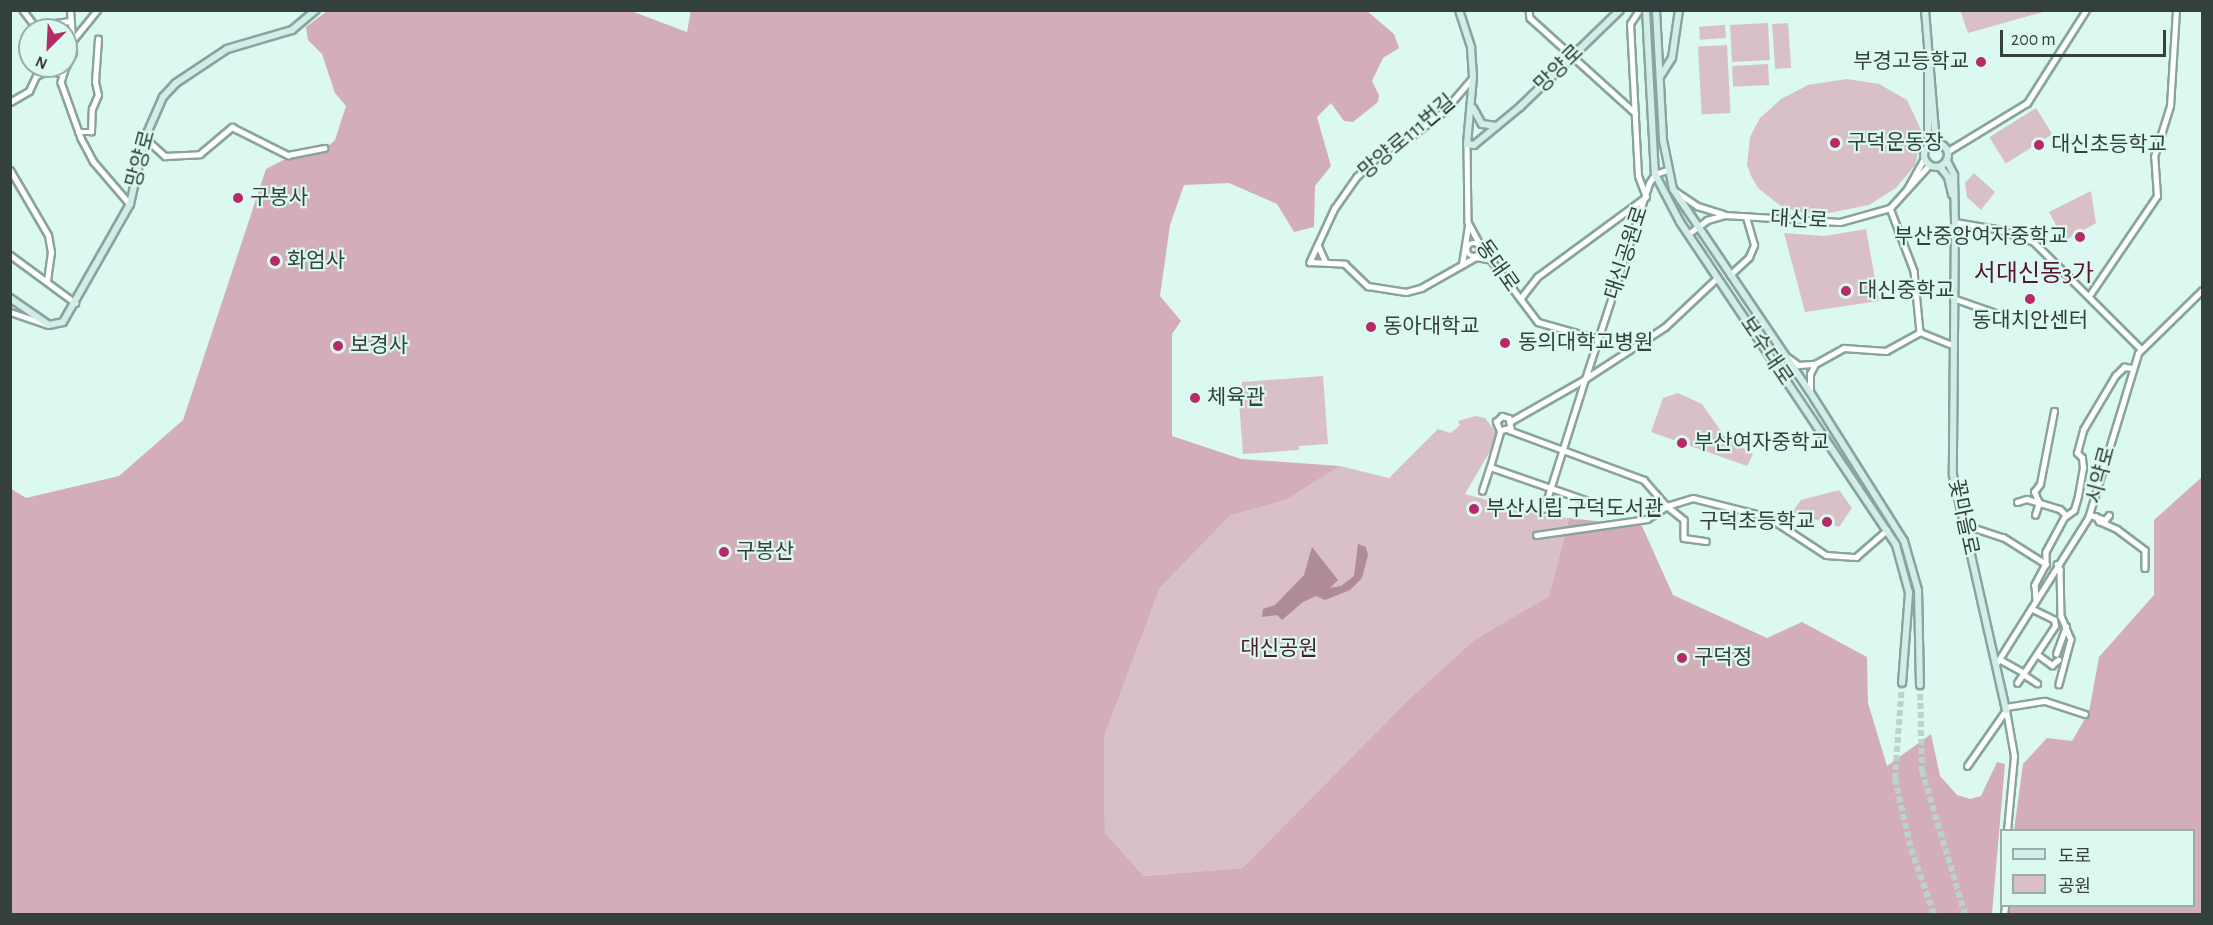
<!DOCTYPE html>
<meta charset="utf-8">
<style>
body{margin:0}
#map{position:relative;width:2213px;height:925px;overflow:hidden;background:#dbf9f1;font-family:"Alegreya Sans","Noto Sans KR",sans-serif}
div>[style]{position:absolute}
.green>*{inset:0;background:#d9c0c6;transform-origin:0 0}
.forest>*{inset:0;background:#d3aeb8}
.water>*{inset:0;background:#af8b95}
.secondary-tunnel>*{height:6px;margin-top:-3px;transform-origin:0;background:repeating-linear-gradient(90deg,#bad4cd 0 6px,transparent 0 9px)}
.roads{filter:drop-shadow(2px 0 #89a49d) drop-shadow(-2px 0 #89a49d) drop-shadow(0 2px #89a49d) drop-shadow(0 -2px #89a49d)}
.minor>*{height:4.5px;margin:-2.25px;padding:0 2.25px;transform-origin:2.25px;border-radius:2.25px;background:#fff}
.minor>.ring{margin:-2.25px;padding:0;box-sizing:content-box;background:none;border:4.5px solid #fff;border-radius:50%}
.tertiary>*{height:5px;margin:-2.5px;padding:0 2.5px;transform-origin:2.5px;border-radius:2.5px;background:#fff}
.secondary>*{height:6px;margin:-3px;padding:0 3px;transform-origin:3px;border-radius:3px;background:#d0ede7}
.secondary>.ring{margin:-3px;padding:0;box-sizing:content-box;background:none;border:6px solid #d0ede7;border-radius:50%}
.dots>*{width:16px;height:16px;translate:-50% -50%;box-sizing:border-box;border:3px solid #dbf9f1;border-radius:50%}
span{translate:-50% -50%;white-space:nowrap;text-align:center;line-height:1.15;-webkit-text-stroke:4.5px #dbf9f1;paint-order:stroke}
.poi-label{font-size:21px;color:#34403d}
.right{translate:-100% -50%;text-align:right}
.left{translate:0 -50%;text-align:left}
.street-label{font-size:21px;color:#34403d}
.park-label{font-size:21px;color:#4b1c2d}
.quarter-label{font-size:24px;color:#571530}
.frame{position:absolute;inset:0;border:12px solid #34403d;pointer-events:none}
.legend{position:absolute;left:2000px;top:829px;width:195px;height:78px;box-sizing:border-box;background:#dbf9f1;border:2px solid #98afa9;margin:0;padding:8px 10px;list-style:none;font-size:18px;color:#34403d}
.legend li{display:flex;align-items:center;gap:12px;height:30px}
.legend b{width:30px;border:2px solid #98afa9}
.north{position:absolute;left:18px;top:18px;width:60px;height:60px;box-sizing:border-box;background:#dbf9f1;border:2px solid #98afa9;border-radius:50%;rotate:204deg;font-size:16px;font-weight:700;line-height:24px;text-align:center;color:#34403d}
.north::after{content:'';display:block;margin:auto;width:21px;height:27px;background:#b62b67;clip-path:polygon(50% 0,100% 100%,50% 72%,0 100%)}
.scale{position:absolute;left:2000px;top:30px;width:166px;height:27px;box-sizing:border-box;border:3px solid #34403d;border-top:0;padding-left:8px;font-size:18px;line-height:21px;white-space:nowrap;color:#34403d;-webkit-text-stroke:4px #dbf9f1;paint-order:stroke}
</style>
<div id="map">
<div class="green">
<i style="clip-path:polygon(1960px 10px,2047px 10px,2047px 11px,1968px 33px)"></i>
<i style="left:1768px;top:23px;width:37px;height:38px;rotate:87deg"></i>
<i style="left:1788px;top:23px;width:45px;height:16px;rotate:86deg"></i>
<i style="left:1725px;top:25px;width:13px;height:26px;rotate:86deg"></i>
<i style="left:1727px;top:45px;width:68px;height:29px;rotate:87deg"></i>
<i style="left:1768px;top:64px;width:21px;height:36px;rotate:87deg"></i>
<i style="clip-path:polygon(1847px 79px,1879px 84px,1907px 100px,1923px 134px,1915px 165px,1896px 188px,1869px 205px,1829px 213px,1804px 213px,1782px 207px,1758px 188px,1751px 176px,1747px 165px,1750px 137px,1760px 118px,1781px 99px,1808px 85px)"></i>
<i style="left:2036px;top:108px;width:31px;height:55px;rotate:58deg"></i>
<i style="clip-path:polygon(1974px 173px,1995px 192px,1981px 210px,1967px 197px,1965px 183px)"></i>
<i style="clip-path:polygon(2091px 191px,2096px 223px,2064px 241px,2049px 212px)"></i>
<i style="clip-path:polygon(1866px 229px,1879px 301px,1805px 312px,1784px 233px,1824px 236px)"></i>
<i style="clip-path:polygon(1323px 376px,1328px 444px,1299px 446px,1299px 450px,1243px 454px,1238px 390px,1242px 390px,1242px 382px)"></i>
<i style="clip-path:polygon(1678px 393px,1702px 404px,1725px 437px,1753px 454px,1747px 466px,1651px 432px,1663px 398px)"></i>
<i style="clip-path:polygon(1475px 416px,1485px 418px,1499px 436px,1465px 494px,1549px 517px,1569px 518px,1549px 596px,1474px 640px,1409px 699px,1242px 868px,1144px 876px,1105px 833px,1104px 737px,1160px 588px,1230px 516px,1286px 500px,1340px 466px,1389px 478px,1438px 429px,1451px 433px,1460px 425px,1458px 421px)"></i>
<i style="clip-path:polygon(1839px 490px,1852px 508px,1839px 527px,1792px 512px,1801px 500px)"></i>
</div>
<div class="forest">
<i style="clip-path:polygon(691px 10px,1367px 11px,1394px 34px,1399px 48px,1383px 58px,1372px 81px,1379px 95px,1378px 102px,1353px 122px,1344px 121px,1331px 103px,1317px 117px,1331px 166px,1315px 186px,1314px 227px,1294px 232px,1277px 204px,1229px 183px,1184px 185px,1170px 225px,1160px 296px,1181px 321px,1172px 334px,1172px 436px,1241px 459px,1340px 466px,1286px 500px,1230px 516px,1160px 588px,1104px 737px,1105px 833px,1144px 876px,1242px 868px,1409px 699px,1474px 640px,1549px 596px,1569px 518px,1642px 526px,1673px 595px,1767px 638px,1802px 622px,1867px 657px,1868px 703px,1887px 766px,1931px 734px,1940px 776px,1957px 795px,1970px 799px,1981px 796px,1997px 762px,2005px 764px,1992px 914px,11px 914px,10px 488px,26px 498px,119px 476px,183px 420px,266px 169px,291px 156px,325px 149px,335px 140px,346px 106px,335px 93px,322px 54px,308px 40px,306px 27px,327px 11px,631px 11px,687px 32px)"></i>
<i style="clip-path:polygon(2202px 477px,2202px 914px,2009px 914px,2009px 906px,2194px 906px,2194px 830px,2014px 830px,2023px 764px,2047px 738px,2072px 741px,2089px 712px,2099px 657px,2154px 595px,2154px 520px)"></i>
</div>
<div class="water">
<i style="clip-path:polygon(1358px 544px,1366px 547px,1368px 555px,1362px 578px,1350px 590px,1325px 600px,1316px 596px,1303px 602px,1282px 620px,1277px 615px,1262px 617px,1263px 609px,1275px 605px,1304px 575px,1312px 547px,1338px 580px,1330px 588px,1341px 586px,1354px 576px)"></i>
</div>
<div class="secondary-tunnel">
<i style="left:1902px;top:683px;width:96px;rotate:94.2deg"></i>
<i style="left:1895px;top:779px;width:72px;rotate:77.1deg"></i>
<i style="left:1911px;top:849px;width:69px;rotate:70.5deg"></i>
<i style="left:1920px;top:685px;width:86px;rotate:88.7deg"></i>
<i style="left:1922px;top:771px;width:149px;rotate:73.3deg"></i>
</div>
<div class="roads">
<div class="minor">
<i style="left:23px;top:10px;width:25px;rotate:53deg"></i>
<i style="left:1529px;top:10px;width:8px;rotate:83deg"></i>
<i style="left:1530px;top:18px;width:142px;rotate:42.1deg"></i>
<i style="left:50px;top:30px;width:9px;rotate:-49deg"></i>
<i style="left:56px;top:23px;width:15px;rotate:-8deg"></i>
<i style="left:73px;top:40px;width:38px;rotate:-51deg"></i>
<i style="left:66px;top:66px;width:17px;rotate:107deg"></i>
<i style="left:61px;top:82px;width:59px;rotate:70.3deg"></i>
<i style="left:81px;top:138px;width:26px;rotate:62deg"></i>
<i style="left:93px;top:161px;width:57px;rotate:49.3deg"></i>
<i style="left:66px;top:66px;width:15px;rotate:-62deg"></i>
<i style="left:73px;top:53px;width:43px;rotate:-94deg"></i>
<i style="left:1473px;top:78px;width:45px;rotate:130.5deg"></i>
<i style="left:1444px;top:112px;width:38px;rotate:143deg"></i>
<i style="left:1414px;top:135px;width:37px;rotate:151deg"></i>
<i style="left:1382px;top:153px;width:35px;rotate:136deg"></i>
<i style="left:1357px;top:177px;width:38px;rotate:125deg"></i>
<i style="left:1335px;top:208px;width:60px;rotate:114.8deg"></i>
<i style="left:1310px;top:262px;width:35px;rotate:3deg"></i>
<i style="left:1345px;top:264px;width:32px;rotate:44deg"></i>
<i style="left:1368px;top:286px;width:38px;rotate:9deg"></i>
<i style="left:1406px;top:292px;width:16px;rotate:-15deg"></i>
<i style="left:1421px;top:288px;width:63px;rotate:-29.4deg"></i>
<i style="left:1476px;top:257px;width:17px;rotate:10deg"></i>
<i style="left:10px;top:102px;width:22px;rotate:-30deg"></i>
<i style="left:29px;top:91px;width:17px;rotate:-65deg"></i>
<i style="left:36px;top:76px;width:14px;rotate:-25deg"></i>
<i style="left:49px;top:70px;width:14px;rotate:17deg"></i>
<i style="left:78px;top:132px;width:13px"></i>
<i style="left:91px;top:132px;width:23px;rotate:-88deg"></i>
<i style="left:92px;top:109px;width:15px;rotate:-67deg"></i>
<i style="left:98px;top:95px;width:13px;rotate:-103deg"></i>
<i style="left:95px;top:82px;width:43px;rotate:-86deg"></i>
<i style="left:145px;top:138px;width:27px;rotate:42deg"></i>
<i style="left:165px;top:156px;width:35px;rotate:-3deg"></i>
<i style="left:200px;top:154px;width:42px;rotate:-40.2deg"></i>
<i style="left:232px;top:127px;width:63px;rotate:26.6deg"></i>
<i style="left:288px;top:155px;width:37px;rotate:-11deg"></i>
<i style="left:1467px;top:144px;width:78px;rotate:89.3deg"></i>
<i style="left:1468px;top:222px;width:26px;rotate:62deg"></i>
<i style="left:1480px;top:245px;width:96px;rotate:53deg"></i>
<i style="left:1538px;top:322px;width:62px;rotate:15.8deg"></i>
<i style="left:1890px;top:208px;width:67px;rotate:69.1deg"></i>
<i style="left:1914px;top:271px;width:61px;rotate:84.4deg"></i>
<i style="left:1955px;top:222px;width:43px;rotate:9.5deg"></i>
<i style="left:1997px;top:229px;width:39px;rotate:19deg"></i>
<i style="left:2034px;top:242px;width:151px;rotate:45deg"></i>
<i class="ring" style="left:1467px;top:243px;width:9.5px;height:9.5px"></i>
<i style="left:1318px;top:245px;width:17px;rotate:66deg"></i>
<i style="left:1462px;top:264px;width:39px;rotate:-81deg"></i>
<i style="left:1730px;top:275px;width:26px;rotate:-43deg"></i>
<i style="left:1749px;top:257px;width:13px;rotate:-67deg"></i>
<i style="left:1754px;top:245px;width:29px;rotate:-106deg"></i>
<i style="left:2089px;top:296px;width:121px;rotate:-55.8deg"></i>
<i style="left:2157px;top:196px;width:39px;rotate:-94deg"></i>
<i style="left:2154px;top:157px;width:53px;rotate:-72.6deg"></i>
<i style="left:2170px;top:106px;width:96px;rotate:-86.4deg"></i>
<i style="left:1953px;top:298px;width:42px;rotate:19.3deg"></i>
<i style="left:1520px;top:299px;width:28px;rotate:-52deg"></i>
<i style="left:1537px;top:277px;width:135px;rotate:-36.3deg"></i>
<i style="left:1646px;top:197px;width:22px;rotate:-111deg"></i>
<i style="left:1638px;top:176px;width:152px;rotate:-93deg"></i>
<i style="left:1630px;top:24px;width:17px;rotate:-57deg"></i>
<i style="left:1920px;top:332px;width:35px;rotate:22deg"></i>
<i style="left:1785px;top:355px;width:17px;rotate:36deg"></i>
<i style="left:1799px;top:365px;width:16px;rotate:-4deg"></i>
<i style="left:1815px;top:364px;width:33px;rotate:-29deg"></i>
<i style="left:1844px;top:348px;width:42px;rotate:4.1deg"></i>
<i style="left:1886px;top:351px;width:39px;rotate:-29deg"></i>
<i style="left:1810px;top:392px;width:18px;rotate:-90deg"></i>
<i style="left:1810px;top:374px;width:11px;rotate:-63deg"></i>
<i style="left:1509px;top:430px;width:144px;rotate:20.3deg"></i>
<i style="left:1644px;top:480px;width:35px;rotate:49deg"></i>
<i style="left:1667px;top:506px;width:27px;rotate:-17deg"></i>
<i style="left:1693px;top:498px;width:77px;rotate:14.2deg"></i>
<i style="left:1768px;top:517px;width:69px;rotate:33.2deg"></i>
<i style="left:1826px;top:555px;width:30px;rotate:4deg"></i>
<i style="left:1856px;top:557px;width:41px;rotate:-41.1deg"></i>
<i style="left:1490px;top:467px;width:37px;rotate:-74deg"></i>
<i style="left:1500px;top:431px;width:10px;rotate:-114deg"></i>
<i style="left:1496px;top:422px;width:8px;rotate:-45deg"></i>
<i style="left:1502px;top:416px;width:7px;rotate:16deg"></i>
<i style="left:1509px;top:418px;width:10px;rotate:79deg"></i>
<i style="left:1511px;top:428px;width:11px;rotate:165deg"></i>
<i style="left:1482px;top:491px;width:25px;rotate:-72deg"></i>
<i style="left:1490px;top:467px;width:110px;rotate:19.1deg"></i>
<i style="left:2017px;top:502px;width:10px;rotate:-17deg"></i>
<i style="left:2027px;top:499px;width:34px;rotate:17deg"></i>
<i style="left:2060px;top:509px;width:8px;rotate:45deg"></i>
<i style="left:2066px;top:515px;width:42px;rotate:118.4deg"></i>
<i style="left:2046px;top:552px;width:12px;rotate:90deg"></i>
<i style="left:2046px;top:564px;width:24px;rotate:118deg"></i>
<i style="left:2035px;top:585px;width:15px;rotate:86deg"></i>
<i style="left:1544px;top:509px;width:136px;rotate:-72.5deg"></i>
<i style="left:1585px;top:379px;width:95px;rotate:-33deg"></i>
<i style="left:1665px;top:327px;width:71px;rotate:-43.3deg"></i>
<i style="left:2035px;top:515px;width:13px;rotate:-72deg"></i>
<i style="left:2039px;top:503px;width:12px;rotate:-114deg"></i>
<i style="left:2034px;top:492px;width:10px;rotate:-53deg"></i>
<i style="left:2040px;top:484px;width:74px;rotate:-79.1deg"></i>
<i style="left:2090px;top:515px;width:16px;rotate:18deg"></i>
<i style="left:2105px;top:520px;width:6px;rotate:-51deg"></i>
<i style="left:2066px;top:516px;width:10px;rotate:-37deg"></i>
<i style="left:2074px;top:510px;width:15px;rotate:-74deg"></i>
<i style="left:2078px;top:496px;width:28px;rotate:-80deg"></i>
<i style="left:2083px;top:468px;width:10px;rotate:-96deg"></i>
<i style="left:2082px;top:458px;width:7px;rotate:-135deg"></i>
<i style="left:2077px;top:453px;width:24px;rotate:-75deg"></i>
<i style="left:2083px;top:430px;width:63px;rotate:-59.3deg"></i>
<i style="left:2115px;top:376px;width:13px;rotate:-45deg"></i>
<i style="left:2124px;top:367px;width:8px;rotate:7deg"></i>
<i style="left:2096px;top:516px;width:6px;rotate:59deg"></i>
<i style="left:2099px;top:521px;width:20px;rotate:24deg"></i>
<i style="left:2117px;top:529px;width:35px;rotate:37deg"></i>
<i style="left:2145px;top:550px;width:18px;rotate:90deg"></i>
<i style="left:1965px;top:525px;width:40px;rotate:18deg"></i>
<i style="left:2003px;top:537px;width:51px;rotate:32.1deg"></i>
<i style="left:1536px;top:535px;width:112px;rotate:-8.2deg"></i>
<i style="left:1647px;top:519px;width:24px;rotate:-33deg"></i>
<i style="left:1667px;top:506px;width:22px;rotate:39deg"></i>
<i style="left:1684px;top:520px;width:18px;rotate:90deg"></i>
<i style="left:1684px;top:538px;width:22px;rotate:8deg"></i>
<i style="left:2057px;top:564px;width:6px;rotate:59deg"></i>
<i style="left:2060px;top:569px;width:47px;rotate:88.8deg"></i>
<i style="left:2061px;top:616px;width:25px;rotate:67deg"></i>
<i style="left:2071px;top:639px;width:47px;rotate:104.9deg"></i>
<i style="left:2037px;top:654px;width:19px;rotate:36deg"></i>
<i style="left:2052px;top:665px;width:8px;rotate:-40deg"></i>
<i style="left:2056px;top:654px;width:29px;rotate:-70deg"></i>
<i style="left:2001px;top:660px;width:26px;rotate:29deg"></i>
<i style="left:2024px;top:673px;width:56px;rotate:-56.6deg"></i>
<i style="left:2055px;top:626px;width:6px;rotate:-99deg"></i>
<i style="left:2054px;top:620px;width:25px;rotate:-154deg"></i>
<i style="left:2017px;top:683px;width:11px;rotate:-56deg"></i>
<i style="left:2023px;top:674px;width:17px;rotate:33deg"></i>
<i style="left:2006px;top:707px;width:39px;rotate:-9deg"></i>
<i style="left:2045px;top:701px;width:42px;rotate:18deg"></i>
<i style="left:1967px;top:766px;width:68px;rotate:-55.1deg"></i>
</div>
<div class="tertiary">
<i style="left:1948px;top:151px;width:92px;rotate:-31.3deg"></i>
<i style="left:2027px;top:103px;width:110px;rotate:-57.6deg"></i>
<i style="left:10px;top:170px;width:75px;rotate:59.7deg"></i>
<i style="left:48px;top:235px;width:17px;rotate:80deg"></i>
<i style="left:51px;top:252px;width:29px;rotate:98deg"></i>
<i style="left:1907px;top:189px;width:35px;rotate:-61deg"></i>
<i style="left:1675px;top:191px;width:27px;rotate:34deg"></i>
<i style="left:1697px;top:206px;width:27px;rotate:17deg"></i>
<i style="left:1688px;top:234px;width:24px;rotate:-36deg"></i>
<i style="left:1707px;top:220px;width:18px;rotate:-16deg"></i>
<i style="left:1724px;top:215px;width:116px;rotate:3.5deg"></i>
<i style="left:1840px;top:222px;width:52px;rotate:-15.6deg"></i>
<i style="left:1890px;top:208px;width:58px;rotate:-47.8deg"></i>
<i style="left:10px;top:255px;width:81px;rotate:36.4deg"></i>
<i style="left:10px;top:312px;width:40px;rotate:18.9deg"></i>
<i style="left:1511px;top:421px;width:85px;rotate:-29.6deg"></i>
<i style="left:1585px;top:379px;width:206px;rotate:-71.9deg"></i>
<i style="left:1649px;top:183px;width:11px;rotate:-56deg"></i>
<i style="left:1655px;top:174px;width:13px;rotate:-18deg"></i>
<i style="left:1996px;top:664px;width:173px;rotate:-57.8deg"></i>
<i style="left:2088px;top:518px;width:172px;rotate:-73.1deg"></i>
<i style="left:2138px;top:353px;width:90px;rotate:-44.5deg"></i>
<i style="left:2006px;top:710px;width:47px;rotate:80.1deg"></i>
<i style="left:2014px;top:756px;width:74px;rotate:95.4deg"></i>
<i style="left:2004px;top:914px;width:8px;rotate:-83deg"></i>
</div>
<div class="secondary">
<i style="left:1459px;top:10px;width:40px;rotate:72deg"></i>
<i style="left:1471px;top:48px;width:29px;rotate:86deg"></i>
<i style="left:1473px;top:77px;width:67px;rotate:95.1deg"></i>
<i style="left:1467px;top:144px;width:7px;rotate:8deg"></i>
<i style="left:1474px;top:145px;width:60px;rotate:-39.6deg"></i>
<i style="left:1520px;top:107px;width:139px;rotate:-44.1deg"></i>
<i style="left:1646px;top:10px;width:164px;rotate:86.9deg"></i>
<i style="left:1655px;top:174px;width:54px;rotate:62.5deg"></i>
<i style="left:1680px;top:222px;width:389px;rotate:56.2deg"></i>
<i style="left:1896px;top:545px;width:50px;rotate:74.8deg"></i>
<i style="left:1909px;top:593px;width:90px;rotate:94.4deg"></i>
<i style="left:1656px;top:10px;width:130px;rotate:86.9deg"></i>
<i style="left:1663px;top:140px;width:50px;rotate:78.5deg"></i>
<i style="left:1673px;top:189px;width:245px;rotate:56deg"></i>
<i style="left:1810px;top:392px;width:176px;rotate:57.8deg"></i>
<i style="left:1904px;top:541px;width:51px;rotate:74.1deg"></i>
<i style="left:1918px;top:590px;width:95px;rotate:88.8deg"></i>
<i style="left:1925px;top:10px;width:133px;rotate:85.3deg"></i>
<i style="left:1660px;top:77px;width:22px;rotate:-58deg"></i>
<i style="left:1672px;top:58px;width:49px;rotate:-81.7deg"></i>
<i style="left:1473px;top:108px;width:18px;rotate:61deg"></i>
<i style="left:1482px;top:124px;width:15px;rotate:8deg"></i>
<i class="ring" style="left:1924px;top:143px;width:18px;height:18px"></i>
<i style="left:1928px;top:146px;width:79px;rotate:-90deg"></i>
<i style="left:1947px;top:161px;width:16px;rotate:63deg"></i>
<i style="left:1954px;top:175px;width:47px;rotate:88.8deg"></i>
<i style="left:1955px;top:222px;width:253px;rotate:90.5deg"></i>
<i style="left:1953px;top:475px;width:241px;rotate:77.3deg"></i>
<i style="left:1940px;top:167px;width:13px;rotate:51deg"></i>
<i style="left:1948px;top:177px;width:18px;rotate:77deg"></i>
<i style="left:10px;top:298px;width:47px;rotate:34.7deg"></i>
<i style="left:49px;top:325px;width:14px;rotate:-12deg"></i>
<i style="left:63px;top:322px;width:136px;rotate:-60.4deg"></i>
<i style="left:130px;top:204px;width:68px;rotate:-77.2deg"></i>
<i style="left:145px;top:138px;width:45px;rotate:-66.3deg"></i>
<i style="left:163px;top:97px;width:19px;rotate:-47deg"></i>
<i style="left:176px;top:83px;width:61px;rotate:-33.7deg"></i>
<i style="left:227px;top:49px;width:68px;rotate:-16.3deg"></i>
<i style="left:292px;top:30px;width:31px;rotate:-40deg"></i>
</div>
</div>
<div class="dots">
<i style="left:1981px;top:62px;background:#b62b67"></i>
<i style="left:1835px;top:143px;background:#b62b67"></i>
<i style="left:2039px;top:145px;background:#b62b67"></i>
<i style="left:238px;top:198px;background:#b62b67"></i>
<i style="left:2080px;top:237px;background:#b62b67"></i>
<i style="left:275px;top:261px;background:#b62b67"></i>
<i style="left:1846px;top:291px;background:#b62b67"></i>
<i style="left:2030px;top:299px;background:#b62b67"></i>
<i style="left:1371px;top:327px;background:#b62b67"></i>
<i style="left:1505px;top:343px;background:#b62b67"></i>
<i style="left:338px;top:346px;background:#b62b67"></i>
<i style="left:1195px;top:398px;background:#b62b67"></i>
<i style="left:1682px;top:443px;background:#b62b67"></i>
<i style="left:1474px;top:509px;background:#b62b67"></i>
<i style="left:1827px;top:522px;background:#b62b67"></i>
<i style="left:724px;top:552px;background:#b62b67"></i>
<i style="left:1682px;top:658px;background:#b62b67"></i>
</div>
<div class="poi-label">
<span class="right" style="left:1969px;top:62px">부경고등학교</span>
<span class="left" style="left:1847px;top:143px">구덕운동장</span>
<span class="left" style="left:2051px;top:145px">대신초등학교</span>
<span class="left" style="left:250px;top:198px">구봉사</span>
<span class="right" style="left:2068px;top:237px">부산중앙여자중학교</span>
<span class="left" style="left:287px;top:261px">화엄사</span>
<span class="left" style="left:1858px;top:291px">대신중학교</span>
<span style="left:2030px;top:321px">동대치안센터</span>
<span class="left" style="left:1383px;top:327px">동아대학교</span>
<span class="left" style="left:1518px;top:343px">동의대학교병원</span>
<span class="left" style="left:350px;top:346px">보경사</span>
<span class="left" style="left:1207px;top:398px">체육관</span>
<span class="left" style="left:1694px;top:443px">부산여자중학교</span>
<span class="left" style="left:1486px;top:509px">부산시립 구덕도서관</span>
<span class="right" style="left:1815px;top:522px">구덕초등학교</span>
<span class="left" style="left:736px;top:552px">구봉산</span>
<span class="left" style="left:1694px;top:658px">구덕정</span>
</div>
<div class="street-label">
<span style="left:1559px;top:69px;rotate:-44deg">망양로</span>
<span style="left:1407px;top:137px;rotate:-40deg">망양로111번길</span>
<span style="left:141px;top:159px;rotate:-75deg">망양로</span>
<span style="left:1799px;top:220px;rotate:3deg">대신로</span>
<span style="left:1627px;top:253px;rotate:-72deg">대신공원로</span>
<span style="left:1497px;top:266px;rotate:55deg">동대로</span>
<span style="left:1766px;top:351px;rotate:56deg">보수대로</span>
<span style="left:2101px;top:475px;rotate:-75deg">시약로</span>
<span style="left:1963px;top:517px;rotate:78deg">꽃마을로</span>
</div>
<div class="park-label">
<span style="left:1279px;top:649px">대신공원</span>
</div>
<div class="quarter-label">
<span style="left:2034px;top:275px">서대신동3가</span>
</div>
<div class="frame"></div>
<ul class="legend">
<li><b style="height:8px;background:#d0ede7"></b>도로</li>
<li><b style="height:16px;background:#d9c0c6"></b>공원</li>
</ul>
<div class="north">N</div>
<div class="scale">200 m</div>
</div>
